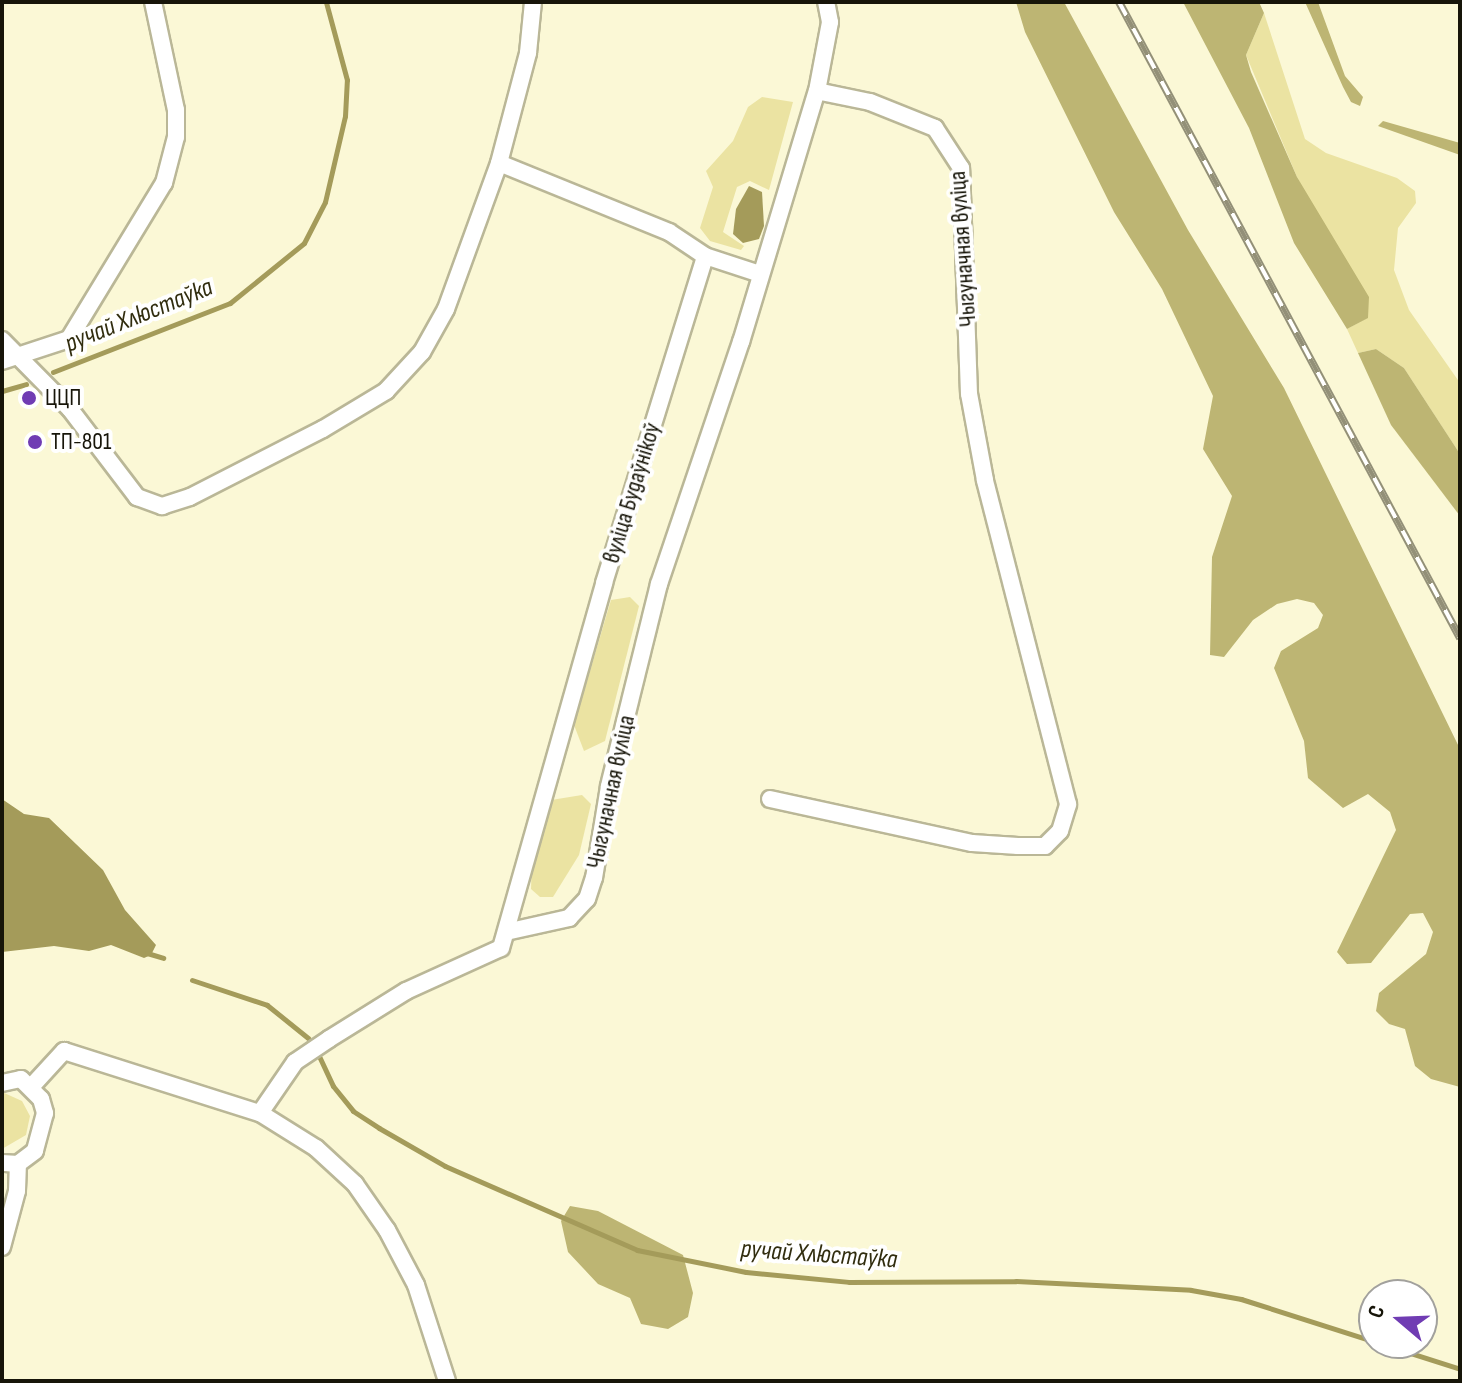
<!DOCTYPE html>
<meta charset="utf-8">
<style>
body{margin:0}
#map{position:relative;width:1462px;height:1383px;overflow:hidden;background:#fbf8d6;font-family:"Sofia Sans Condensed",sans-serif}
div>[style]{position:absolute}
.green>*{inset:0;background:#ebe3a2}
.forest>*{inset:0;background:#bdb573}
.water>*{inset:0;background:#a49b5a}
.stream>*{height:5px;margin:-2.5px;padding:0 2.5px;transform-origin:2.5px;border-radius:2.5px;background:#a49b5a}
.roads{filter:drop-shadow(2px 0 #bab797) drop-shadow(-2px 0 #bab797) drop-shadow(0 2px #bab797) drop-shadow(0 -2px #bab797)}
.street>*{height:16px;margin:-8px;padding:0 8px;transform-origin:8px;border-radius:8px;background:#fff}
.rail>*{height:8px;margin-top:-4px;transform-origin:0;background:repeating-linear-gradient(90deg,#fff 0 15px,#939078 0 30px);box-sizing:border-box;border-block:2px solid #939078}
.dots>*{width:22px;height:22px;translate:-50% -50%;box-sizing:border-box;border:4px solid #fff;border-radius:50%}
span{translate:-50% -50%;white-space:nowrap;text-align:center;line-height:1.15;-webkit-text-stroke:8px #fff;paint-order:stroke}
.street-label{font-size:24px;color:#171509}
.poi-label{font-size:24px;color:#171509}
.left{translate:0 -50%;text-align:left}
.water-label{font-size:26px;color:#312d0f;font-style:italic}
.frame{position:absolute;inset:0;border:4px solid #171509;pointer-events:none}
.north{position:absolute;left:1358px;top:1279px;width:80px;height:80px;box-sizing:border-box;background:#fff;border:2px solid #a2a19d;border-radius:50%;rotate:289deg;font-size:22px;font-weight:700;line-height:32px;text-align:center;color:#171509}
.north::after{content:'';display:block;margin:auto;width:28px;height:36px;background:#703cb3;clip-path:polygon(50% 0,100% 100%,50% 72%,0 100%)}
</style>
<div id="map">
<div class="green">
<i style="clip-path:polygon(1264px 13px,1305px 139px,1326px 153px,1397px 178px,1415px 191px,1416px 203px,1398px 228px,1394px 270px,1409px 310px,1460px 383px,1460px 454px,1404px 368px,1376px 349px,1358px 353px,1347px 329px,1367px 318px,1297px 177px,1246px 55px)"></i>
<i style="clip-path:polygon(762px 97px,793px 102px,769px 190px,750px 181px,737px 187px,723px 232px,744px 246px,741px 250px,710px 241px,700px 228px,713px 187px,706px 171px,733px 141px,748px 107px)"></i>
<i style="clip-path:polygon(630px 597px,639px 606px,605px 741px,584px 751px,574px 725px,611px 600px)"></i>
<i style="clip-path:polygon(582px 795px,591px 804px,579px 855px,553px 897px,540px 897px,531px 889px,532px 858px,545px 801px)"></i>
<i style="clip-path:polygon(2px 1092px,22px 1101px,30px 1116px,26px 1135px,2px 1149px)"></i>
</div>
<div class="forest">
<i style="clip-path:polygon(1016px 2px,1064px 2px,1188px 230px,1284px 388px,1460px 749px,1460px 1087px,1431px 1079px,1415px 1066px,1405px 1029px,1389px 1024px,1376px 1011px,1379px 993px,1426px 954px,1433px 932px,1423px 913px,1410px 914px,1371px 963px,1347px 964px,1337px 952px,1396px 830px,1390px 812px,1368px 794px,1343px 808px,1308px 778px,1304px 741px,1274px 668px,1281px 651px,1318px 628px,1323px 615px,1314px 603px,1297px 599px,1277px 604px,1253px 620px,1224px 657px,1210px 655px,1212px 557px,1232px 496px,1203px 449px,1213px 396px,1162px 289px,1114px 212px,1025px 32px)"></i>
<i style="clip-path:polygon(1183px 2px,1259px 2px,1264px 13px,1246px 55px,1251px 72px,1297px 177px,1369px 297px,1368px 318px,1347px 329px,1294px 243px,1249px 128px)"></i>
<i style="clip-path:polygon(1305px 2px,1318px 2px,1345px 76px,1363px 97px,1360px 106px,1351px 102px,1343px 87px)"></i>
<i style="clip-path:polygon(1383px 121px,1460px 143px,1460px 155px,1378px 126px)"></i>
<i style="clip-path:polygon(1376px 349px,1404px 368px,1460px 454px,1460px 516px,1391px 425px,1358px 353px)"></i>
<i style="clip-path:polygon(570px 1206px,598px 1211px,683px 1255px,693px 1293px,688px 1317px,668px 1329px,641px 1324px,630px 1298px,598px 1284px,568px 1252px,561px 1221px)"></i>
</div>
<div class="water">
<i style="clip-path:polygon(749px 186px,762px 192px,764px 226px,759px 239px,743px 243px,733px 234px,736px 209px)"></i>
<i style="clip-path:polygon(2px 799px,24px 814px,49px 818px,103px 870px,125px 910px,156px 945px,151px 955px,144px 958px,111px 945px,89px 951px,54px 946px,2px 952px)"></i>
</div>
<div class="stream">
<i style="left:53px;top:372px;width:190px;rotate:-21.3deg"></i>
<i style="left:230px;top:303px;width:95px;rotate:-39deg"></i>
<i style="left:304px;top:243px;width:46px;rotate:-62.9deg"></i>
<i style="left:325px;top:202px;width:88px;rotate:-76.9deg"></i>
<i style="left:345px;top:116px;width:36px;rotate:-87deg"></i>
<i style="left:347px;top:80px;width:81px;rotate:-105.1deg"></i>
<i style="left:2px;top:391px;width:25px;rotate:-16deg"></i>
<i style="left:147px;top:953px;width:17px;rotate:17deg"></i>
<i style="left:192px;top:980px;width:79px;rotate:18.4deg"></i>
<i style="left:267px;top:1005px;width:53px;rotate:38.8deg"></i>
<i style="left:319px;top:1056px;width:33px;rotate:65deg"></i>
<i style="left:333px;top:1086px;width:32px;rotate:51deg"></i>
<i style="left:353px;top:1111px;width:31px;rotate:33deg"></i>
<i style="left:379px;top:1128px;width:76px;rotate:29.9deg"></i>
<i style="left:445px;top:1166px;width:210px;rotate:23.6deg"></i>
<i style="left:637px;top:1250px;width:111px;rotate:11.4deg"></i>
<i style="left:746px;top:1272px;width:103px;rotate:5.5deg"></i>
<i style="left:849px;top:1282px;width:167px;rotate:-0.3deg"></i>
<i style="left:1016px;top:1281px;width:175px;rotate:2.9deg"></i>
<i style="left:1191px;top:1290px;width:51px;rotate:10.2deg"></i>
<i style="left:1241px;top:1299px;width:230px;rotate:17.7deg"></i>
</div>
<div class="roads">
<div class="street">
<i style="left:705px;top:256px;width:58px;rotate:18.1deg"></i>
<i style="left:2px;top:340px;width:97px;rotate:45.4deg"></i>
<i style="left:70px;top:409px;width:111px;rotate:52.7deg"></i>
<i style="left:137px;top:497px;width:27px;rotate:20deg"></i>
<i style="left:162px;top:506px;width:29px;rotate:-18deg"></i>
<i style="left:190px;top:497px;width:149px;rotate:-27.1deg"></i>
<i style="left:323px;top:429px;width:74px;rotate:-31.1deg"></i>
<i style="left:386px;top:391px;width:53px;rotate:-47.3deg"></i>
<i style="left:422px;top:352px;width:49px;rotate:-60.8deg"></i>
<i style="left:446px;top:309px;width:155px;rotate:-70deg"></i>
<i style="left:499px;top:163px;width:114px;rotate:-75.2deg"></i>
<i style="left:528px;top:53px;width:51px;rotate:-84.4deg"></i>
<i style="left:2px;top:361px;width:71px;rotate:-18.2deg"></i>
<i style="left:69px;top:339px;width:183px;rotate:-58.7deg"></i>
<i style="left:164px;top:183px;width:48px;rotate:-75.4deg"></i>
<i style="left:176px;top:137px;width:27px;rotate:-90deg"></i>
<i style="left:176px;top:110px;width:110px;rotate:-102deg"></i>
<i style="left:770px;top:799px;width:207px;rotate:12.3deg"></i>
<i style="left:972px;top:843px;width:46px;rotate:3.7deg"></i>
<i style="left:1018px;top:846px;width:27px"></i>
<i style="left:1045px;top:846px;width:21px;rotate:-45deg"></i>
<i style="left:1060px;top:831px;width:28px;rotate:-73deg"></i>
<i style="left:1068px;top:804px;width:334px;rotate:-104.4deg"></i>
<i style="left:985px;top:480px;width:87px;rotate:-100.5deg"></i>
<i style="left:969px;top:394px;width:226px;rotate:-92deg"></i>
<i style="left:961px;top:168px;width:48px;rotate:-123deg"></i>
<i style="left:935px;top:128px;width:70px;rotate:-158.2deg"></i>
<i style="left:870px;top:102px;width:54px;rotate:-168.3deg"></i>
<i style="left:506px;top:932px;width:65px;rotate:-12.5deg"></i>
<i style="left:569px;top:918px;width:26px;rotate:-47deg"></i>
<i style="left:587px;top:899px;width:22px;rotate:-72deg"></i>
<i style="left:594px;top:878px;width:93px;rotate:-80.7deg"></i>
<i style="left:609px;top:786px;width:208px;rotate:-76.1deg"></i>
<i style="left:659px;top:584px;width:256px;rotate:-71.3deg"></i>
<i style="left:741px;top:342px;width:262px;rotate:-73.2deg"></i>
<i style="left:817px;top:91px;width:70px;rotate:-79.3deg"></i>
<i style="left:830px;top:22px;width:20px;rotate:-101deg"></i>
<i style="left:2px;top:1083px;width:19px;rotate:-12deg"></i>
<i style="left:21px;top:1079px;width:28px;rotate:45deg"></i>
<i style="left:41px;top:1099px;width:15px;rotate:74deg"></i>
<i style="left:45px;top:1113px;width:39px;rotate:105deg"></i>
<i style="left:35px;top:1151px;width:21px;rotate:143deg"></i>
<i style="left:18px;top:1164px;width:16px;rotate:-176deg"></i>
<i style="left:31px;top:1087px;width:49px;rotate:-47.5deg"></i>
<i style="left:64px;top:1051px;width:206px;rotate:17.6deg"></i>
<i style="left:260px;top:1113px;width:66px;rotate:32deg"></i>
<i style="left:316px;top:1148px;width:53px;rotate:42.7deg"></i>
<i style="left:355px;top:1184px;width:56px;rotate:55.2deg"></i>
<i style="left:387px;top:1230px;width:62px;rotate:62.2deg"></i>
<i style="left:416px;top:1285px;width:101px;rotate:72.1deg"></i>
<i style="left:260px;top:1113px;width:62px;rotate:-55.5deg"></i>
<i style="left:295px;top:1062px;width:41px;rotate:-34.1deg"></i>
<i style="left:329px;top:1039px;width:91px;rotate:-31.9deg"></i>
<i style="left:406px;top:991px;width:104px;rotate:-24.4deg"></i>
<i style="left:501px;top:948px;width:379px;rotate:-74.2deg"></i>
<i style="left:604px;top:583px;width:342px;rotate:-72.8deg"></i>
<i style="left:705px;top:256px;width:43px;rotate:-146.3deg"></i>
<i style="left:669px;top:232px;width:183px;rotate:-157.9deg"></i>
<i style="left:2px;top:1247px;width:58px;rotate:-75deg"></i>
<i style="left:17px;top:1191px;width:27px;rotate:-88deg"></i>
</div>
</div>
<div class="rail">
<i style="left:1119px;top:2px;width:722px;rotate:61.8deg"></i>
</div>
<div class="dots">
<i style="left:29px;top:398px;background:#703cb3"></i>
<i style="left:35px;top:442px;background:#703cb3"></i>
</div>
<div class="street-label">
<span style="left:963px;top:249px;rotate:-94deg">Чыгуначная вуліца</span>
<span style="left:632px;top:493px;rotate:-73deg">вуліца Будаўнікоў</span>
<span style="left:611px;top:792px;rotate:-78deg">Чыгуначная вуліца</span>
</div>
<div class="poi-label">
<span class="left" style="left:45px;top:398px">ЦЦП</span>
<span class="left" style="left:51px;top:442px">ТП-801</span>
</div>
<div class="water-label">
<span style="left:139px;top:316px;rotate:-22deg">ручай Хлюстаўка</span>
<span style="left:819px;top:1255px;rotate:4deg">ручай Хлюстаўка</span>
</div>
<div class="frame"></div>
<div class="north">С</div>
</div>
